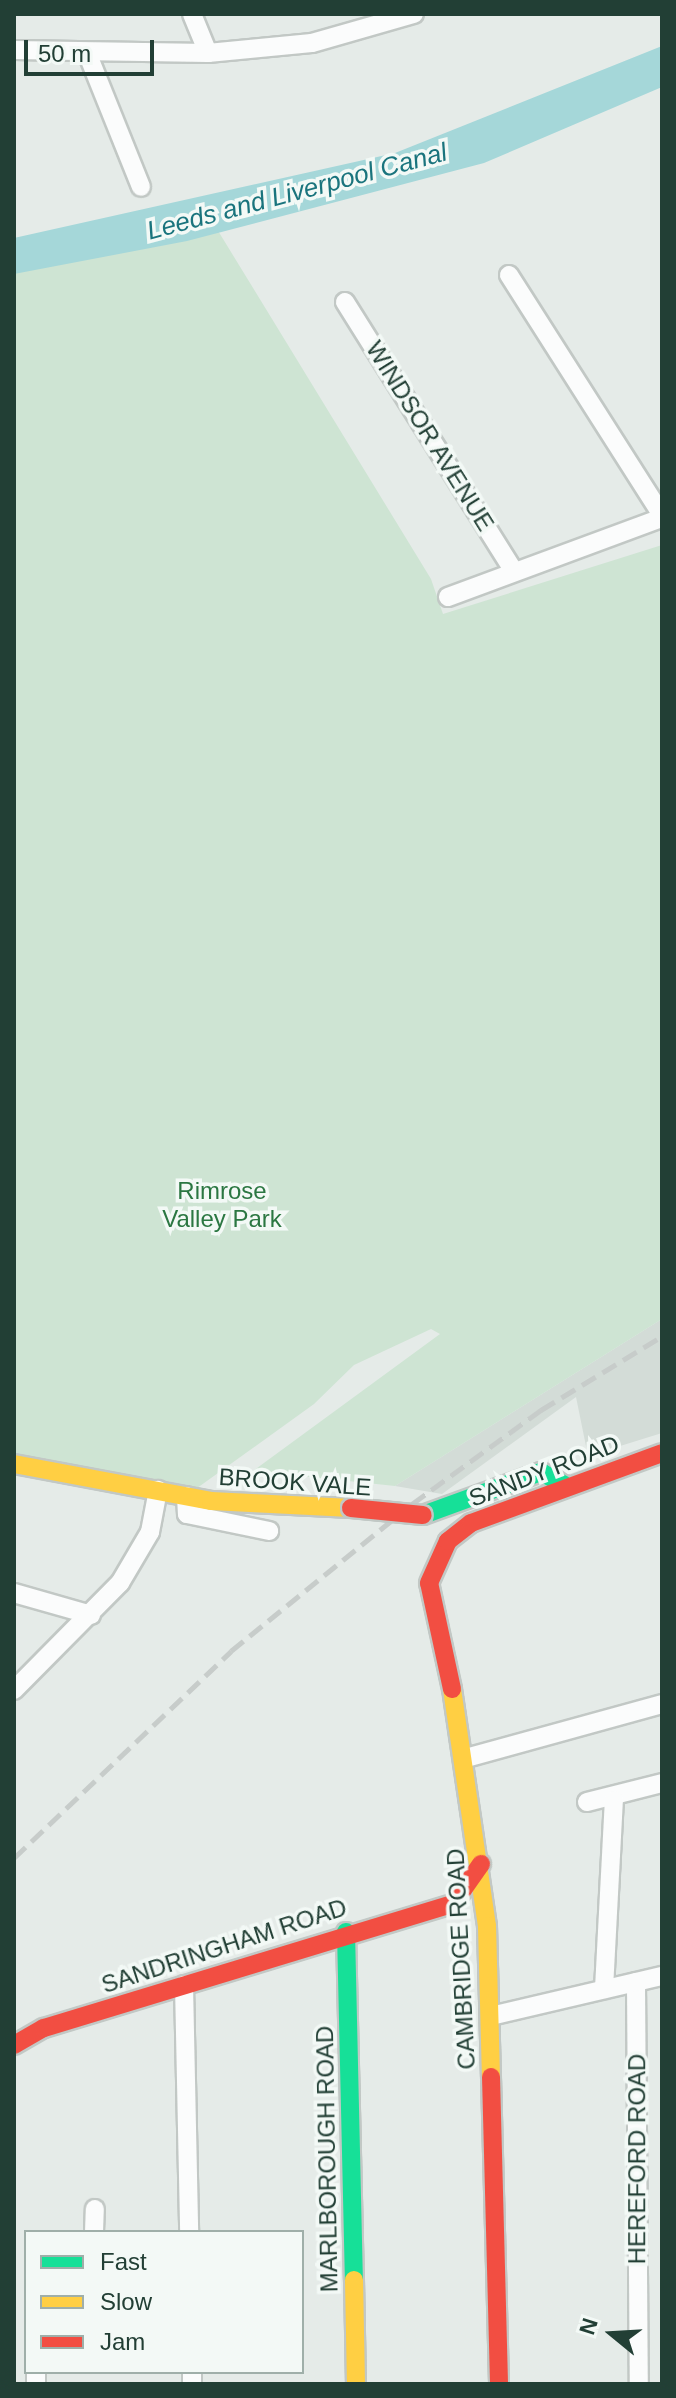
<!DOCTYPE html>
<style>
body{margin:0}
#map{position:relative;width:676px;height:2398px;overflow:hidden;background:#e5ebe8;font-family:Helvetica,sans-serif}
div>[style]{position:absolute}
.built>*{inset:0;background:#d3dcd7}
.green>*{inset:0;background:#cee4d3}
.water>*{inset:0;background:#a5d7d9}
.roads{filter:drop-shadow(2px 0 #c2c8c5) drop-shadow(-2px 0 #c2c8c5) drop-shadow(0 2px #c2c8c5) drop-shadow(0 -2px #c2c8c5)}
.street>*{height:18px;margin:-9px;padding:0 9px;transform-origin:9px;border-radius:9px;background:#fbfcfc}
.fast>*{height:18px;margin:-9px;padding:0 9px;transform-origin:9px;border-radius:9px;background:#16e098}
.slow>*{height:18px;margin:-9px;padding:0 9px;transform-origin:9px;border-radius:9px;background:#ffcf43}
.jam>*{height:18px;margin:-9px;padding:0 9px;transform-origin:9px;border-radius:9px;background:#f24e42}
.rail>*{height:5px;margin-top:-2.5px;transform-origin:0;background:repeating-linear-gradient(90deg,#c7ccca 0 16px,transparent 0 24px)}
.bridges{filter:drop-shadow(2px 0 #c1c8c5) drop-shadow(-2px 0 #c1c8c5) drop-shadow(0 2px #c1c8c5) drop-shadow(0 -2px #c1c8c5)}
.jam-bridge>*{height:18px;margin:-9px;padding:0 9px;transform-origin:9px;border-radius:9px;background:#f24e42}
span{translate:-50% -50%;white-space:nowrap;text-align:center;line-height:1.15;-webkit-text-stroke:7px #f3f9f6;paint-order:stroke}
.street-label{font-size:24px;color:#223f35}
.park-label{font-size:24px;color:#2b7742}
.water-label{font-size:26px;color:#1a747d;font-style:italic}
.frame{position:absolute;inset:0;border:16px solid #223f35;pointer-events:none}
.legend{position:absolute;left:24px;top:2230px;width:280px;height:144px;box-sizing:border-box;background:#f3f9f6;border:2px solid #9fafa9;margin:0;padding:10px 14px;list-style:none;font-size:24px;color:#223f35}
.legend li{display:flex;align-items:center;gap:16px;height:40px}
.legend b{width:40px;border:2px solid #9fafa9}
.north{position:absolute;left:572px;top:2294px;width:80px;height:80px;-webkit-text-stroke:6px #f3f9f6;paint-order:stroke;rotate:288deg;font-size:22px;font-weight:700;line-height:32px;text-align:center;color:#223f35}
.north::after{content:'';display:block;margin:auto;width:28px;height:36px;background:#223f35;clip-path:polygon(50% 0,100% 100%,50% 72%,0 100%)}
.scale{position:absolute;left:24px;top:40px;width:130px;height:36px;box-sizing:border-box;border:4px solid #223f35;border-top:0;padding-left:10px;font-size:24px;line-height:28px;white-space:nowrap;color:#223f35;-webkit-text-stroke:6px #f3f9f6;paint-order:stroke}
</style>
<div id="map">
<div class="built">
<i style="clip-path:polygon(662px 1319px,662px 1433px,588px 1456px,576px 1397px,442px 1494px,395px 1486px)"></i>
</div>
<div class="green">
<i style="clip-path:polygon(209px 216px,431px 579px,443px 614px,662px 545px,662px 1319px,395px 1486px,253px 1471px,440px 1334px,431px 1329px,354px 1365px,314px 1404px,186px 1496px,14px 1464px,14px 256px)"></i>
</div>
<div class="water">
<i style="clip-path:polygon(662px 46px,662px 87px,484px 163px,187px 241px,14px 274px,14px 238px,395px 153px)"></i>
</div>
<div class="roads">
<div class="street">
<i style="left:192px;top:14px;width:42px;rotate:67.7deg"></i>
<i style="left:14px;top:50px;width:194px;rotate:0.9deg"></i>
<i style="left:208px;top:53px;width:104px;rotate:-5.5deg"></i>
<i style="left:312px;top:43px;width:106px;rotate:-15.9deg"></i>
<i style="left:88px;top:55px;width:142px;rotate:68.1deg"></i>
<i style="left:509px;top:275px;width:285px;rotate:57.5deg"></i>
<i style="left:345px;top:302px;width:318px;rotate:57.9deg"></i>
<i style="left:448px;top:597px;width:228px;rotate:-20.3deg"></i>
<i style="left:186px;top:1496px;width:18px;rotate:87deg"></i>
<i style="left:187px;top:1514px;width:84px;rotate:11.7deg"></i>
<i style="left:14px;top:1593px;width:80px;rotate:15.9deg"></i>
<i style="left:14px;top:1690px;width:151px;rotate:-45.3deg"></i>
<i style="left:120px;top:1583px;width:59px;rotate:-59.5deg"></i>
<i style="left:150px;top:1532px;width:43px;rotate:-79.2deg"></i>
<i style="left:466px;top:1758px;width:203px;rotate:-15.4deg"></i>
<i style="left:587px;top:1802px;width:77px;rotate:-14.2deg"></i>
<i style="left:636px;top:1982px;width:402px;rotate:89.6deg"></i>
<i style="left:184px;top:1985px;width:247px;rotate:88.8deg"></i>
<i style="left:604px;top:1989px;width:189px;rotate:-87deg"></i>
<i style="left:491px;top:2016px;width:176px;rotate:-13.2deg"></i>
<i style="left:94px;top:2232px;width:23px;rotate:-88deg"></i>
<i style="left:36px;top:2372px;width:12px;rotate:90deg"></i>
<i style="left:192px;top:2372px;width:12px;rotate:90deg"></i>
</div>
<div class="fast">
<i style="left:423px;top:1515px;width:126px;rotate:-20deg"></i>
<i style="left:541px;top:1472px;width:26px;rotate:29deg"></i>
<i style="left:346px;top:1932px;width:348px;rotate:88.7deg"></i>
</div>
<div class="slow">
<i style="left:14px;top:1464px;width:200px;rotate:10.6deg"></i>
<i style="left:211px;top:1501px;width:140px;rotate:2.9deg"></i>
<i style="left:452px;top:1689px;width:240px;rotate:81.6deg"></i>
<i style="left:487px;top:1926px;width:151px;rotate:88.5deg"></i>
<i style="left:354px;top:2280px;width:104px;rotate:88.9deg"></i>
</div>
<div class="jam">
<i style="left:452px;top:1689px;width:108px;rotate:-102.2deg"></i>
<i style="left:429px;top:1583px;width:46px;rotate:-65.7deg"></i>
<i style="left:448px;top:1541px;width:29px;rotate:-38deg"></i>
<i style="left:471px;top:1523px;width:203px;rotate:-20.1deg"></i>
<i style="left:14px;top:2045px;width:34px;rotate:-30deg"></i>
<i style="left:44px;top:2028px;width:427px;rotate:-16.9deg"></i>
<i style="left:453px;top:1904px;width:49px;rotate:-55deg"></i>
<i style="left:491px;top:2077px;width:307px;rotate:88.5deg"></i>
</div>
</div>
<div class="rail">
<i style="left:14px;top:1858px;width:300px;rotate:-43.6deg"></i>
<i style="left:231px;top:1651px;width:233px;rotate:-39.1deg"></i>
<i style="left:412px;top:1504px;width:160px;rotate:-36.1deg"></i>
<i style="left:541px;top:1410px;width:142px;rotate:-31.4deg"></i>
</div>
<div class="bridges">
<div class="jam-bridge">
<i style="left:351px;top:1508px;width:72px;rotate:5.6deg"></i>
</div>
</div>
<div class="street-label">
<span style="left:430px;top:436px;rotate:58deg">WINDSOR AVENUE</span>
<span style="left:544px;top:1471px;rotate:-21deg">SANDY ROAD</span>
<span style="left:295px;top:1482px;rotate:4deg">BROOK VALE</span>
<span style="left:224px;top:1946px;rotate:-18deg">SANDRINGHAM ROAD</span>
<span style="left:461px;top:1959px;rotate:-93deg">CAMBRIDGE ROAD</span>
<span style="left:327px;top:2159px;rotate:-91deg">MARLBOROUGH ROAD</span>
<span style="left:637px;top:2159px;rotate:-90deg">HEREFORD ROAD</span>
</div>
<div class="park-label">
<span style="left:222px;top:1205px">Rimrose<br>Valley Park</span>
</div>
<div class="water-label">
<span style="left:297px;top:192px;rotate:-15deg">Leeds and Liverpool Canal</span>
</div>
<div class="frame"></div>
<ul class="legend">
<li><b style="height:10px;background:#16e098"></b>Fast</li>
<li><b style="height:10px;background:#ffcf43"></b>Slow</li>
<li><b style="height:10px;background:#f24e42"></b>Jam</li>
</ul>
<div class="north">N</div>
<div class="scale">50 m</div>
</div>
